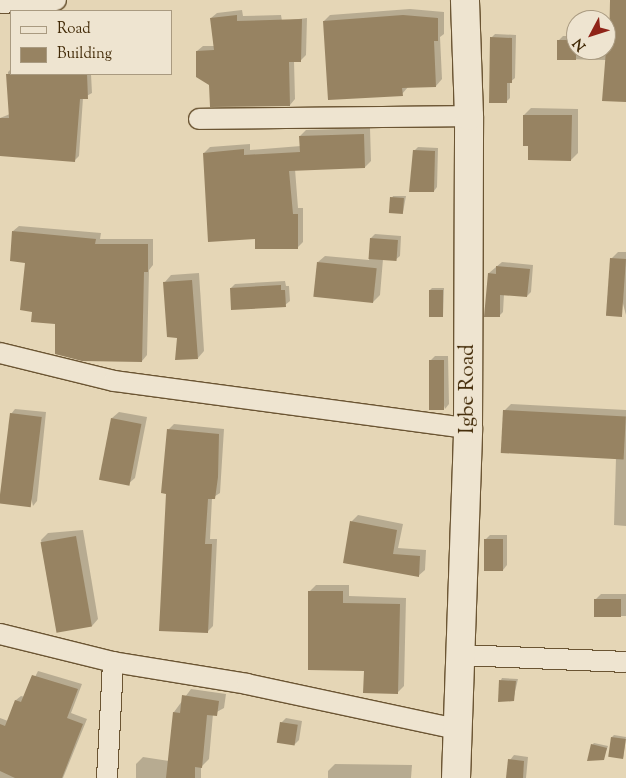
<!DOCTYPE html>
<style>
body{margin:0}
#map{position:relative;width:626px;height:778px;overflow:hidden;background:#e5d6b6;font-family:"Sorts Mill Goudy",serif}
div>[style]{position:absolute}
.shadow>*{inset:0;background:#0003}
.building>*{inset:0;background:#978362;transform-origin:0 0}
.roads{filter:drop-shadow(1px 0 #6b5533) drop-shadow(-1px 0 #6b5533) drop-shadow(0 1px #6b5533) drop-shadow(0 -1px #6b5533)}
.street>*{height:20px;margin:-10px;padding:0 10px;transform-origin:10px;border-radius:10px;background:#eee4d0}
.secondary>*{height:28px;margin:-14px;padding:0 14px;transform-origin:14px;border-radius:14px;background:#eee4d0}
span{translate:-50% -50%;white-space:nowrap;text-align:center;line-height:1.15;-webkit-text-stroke:4px #eee4d0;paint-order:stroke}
.street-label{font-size:21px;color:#422a07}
.legend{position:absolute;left:10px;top:10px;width:162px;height:65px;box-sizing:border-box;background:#eee4d0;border:1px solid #a99a80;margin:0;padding:6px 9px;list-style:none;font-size:15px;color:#422a07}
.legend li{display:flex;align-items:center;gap:10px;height:25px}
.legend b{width:25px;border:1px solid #a99a80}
.north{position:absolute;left:566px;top:10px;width:50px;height:50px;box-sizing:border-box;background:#eee4d0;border:1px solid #a99a80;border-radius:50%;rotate:230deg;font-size:14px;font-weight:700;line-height:20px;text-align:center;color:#422a07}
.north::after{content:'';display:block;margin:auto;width:18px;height:22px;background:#8f2418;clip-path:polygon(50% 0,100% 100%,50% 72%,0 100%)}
</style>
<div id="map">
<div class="shadow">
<i style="clip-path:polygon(611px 0,626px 0,626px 101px,606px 60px,558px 59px,558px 41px,563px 36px,576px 36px,576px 50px,606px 50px,606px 36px,610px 36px)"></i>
<i style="clip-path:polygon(410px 9px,444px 12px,444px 34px,440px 37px,442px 79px,436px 86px,408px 87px,402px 94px,324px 21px,330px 15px)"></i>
<i style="clip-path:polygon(242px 10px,243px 16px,281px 15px,282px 21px,307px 18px,306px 55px,301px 60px,294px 61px,295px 99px,290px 105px,210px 84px,197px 51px,203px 46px,214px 46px,211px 18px,217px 13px)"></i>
<i style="clip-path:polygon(495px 34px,516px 35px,515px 78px,510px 82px,510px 98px,506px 102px,491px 38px)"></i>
<i style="clip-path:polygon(11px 69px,11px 74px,91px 74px,92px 93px,83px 98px,79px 156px,74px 161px,0 154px,0 118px,10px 114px,8px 72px)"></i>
<i style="clip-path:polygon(531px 108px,578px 109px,578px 153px,571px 160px,524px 115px)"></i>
<i style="clip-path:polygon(370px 128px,371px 161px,365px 167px,295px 169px,298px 208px,303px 208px,303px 242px,297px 248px,257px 237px,204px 153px,210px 147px,250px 144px,250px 150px,301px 146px,300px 136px,306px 130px)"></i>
<i style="clip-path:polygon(418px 147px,438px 148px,437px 187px,434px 191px,414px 151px)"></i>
<i style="clip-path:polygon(393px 196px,406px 196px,403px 212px,392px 198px)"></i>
<i style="clip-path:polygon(19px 226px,101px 233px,100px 239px,153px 239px,153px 265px,149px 270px,147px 355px,142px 361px,33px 311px,26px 261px,13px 231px)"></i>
<i style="clip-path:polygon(375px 234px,401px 236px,400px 256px,395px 260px,383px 259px,380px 295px,373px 302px,318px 262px,325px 256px,369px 260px,371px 238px)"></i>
<i style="clip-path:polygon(618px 252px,626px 252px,626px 315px,611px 259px)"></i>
<i style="clip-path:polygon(502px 262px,533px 265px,531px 292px,527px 296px,504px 294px,503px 312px,499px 316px,489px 273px)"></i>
<i style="clip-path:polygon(199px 273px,204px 351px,198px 358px,178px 337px,165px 282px,171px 275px)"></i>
<i style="clip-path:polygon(285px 281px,286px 286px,289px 286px,290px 301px,285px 305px,231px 288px,235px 284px)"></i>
<i style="clip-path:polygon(432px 288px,444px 288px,443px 316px,430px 290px)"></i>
<i style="clip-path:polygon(435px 356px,448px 356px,449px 404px,445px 409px,431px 360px)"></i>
<i style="clip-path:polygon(511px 404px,626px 410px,626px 526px,614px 525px,616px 458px,504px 411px)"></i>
<i style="clip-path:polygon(15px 409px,46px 412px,37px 501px,33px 506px,11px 414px)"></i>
<i style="clip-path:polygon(119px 412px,147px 417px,135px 478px,128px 484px,112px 418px)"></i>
<i style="clip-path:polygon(174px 424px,224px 429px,220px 493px,212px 498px,210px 539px,217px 539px,213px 626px,207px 632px,167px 493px,169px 429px)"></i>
<i style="clip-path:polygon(358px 515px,403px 524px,398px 548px,426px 550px,425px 570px,418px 576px,351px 522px)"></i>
<i style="clip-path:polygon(83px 530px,98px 619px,92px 626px,56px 624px,41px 540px,48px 533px)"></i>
<i style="clip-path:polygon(490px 535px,507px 535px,507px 565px,503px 570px,485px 540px)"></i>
<i style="clip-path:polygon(316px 585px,349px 585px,349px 596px,406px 598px,404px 686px,397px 693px,365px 669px,309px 592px)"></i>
<i style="clip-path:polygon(601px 594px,626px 594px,626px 616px,595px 616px,595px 600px)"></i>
<i style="clip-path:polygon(38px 671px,82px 684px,71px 713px,87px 719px,63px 778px,0 778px,0 718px,8px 721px,16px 700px,21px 696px,25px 697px)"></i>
<i style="clip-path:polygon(502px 678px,518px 679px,513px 700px,501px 680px)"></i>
<i style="clip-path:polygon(191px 689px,226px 694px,224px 708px,213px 714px,209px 759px,201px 767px,201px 778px,136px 778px,136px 764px,143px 757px,169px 761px,174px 712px)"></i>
<i style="clip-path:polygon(286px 718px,302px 721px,299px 740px,294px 745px,281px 723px)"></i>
<i style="clip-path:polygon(614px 735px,626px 737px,623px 758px,612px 737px)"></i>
<i style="clip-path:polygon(594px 743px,608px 746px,603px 759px,592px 745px)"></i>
<i style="clip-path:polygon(514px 755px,528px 757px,526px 778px,507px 778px,510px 760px)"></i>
<i style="clip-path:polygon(335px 764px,412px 765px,411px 778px,328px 778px,328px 771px)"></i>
</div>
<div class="building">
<i style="clip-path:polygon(610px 0,626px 0,626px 102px,602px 101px,606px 50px,609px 50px)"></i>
<i style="clip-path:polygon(237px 15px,237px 21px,302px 19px,301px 62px,289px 62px,290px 106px,210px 107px,209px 85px,196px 77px,196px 51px,214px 50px,210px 18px)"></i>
<i style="clip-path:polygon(403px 15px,438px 18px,438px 41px,434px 41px,436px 87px,402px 88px,403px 96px,328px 100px,323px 21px)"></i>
<i style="clip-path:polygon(490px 37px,512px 38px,512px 83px,507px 83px,507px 103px,489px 103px)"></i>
<i style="left:557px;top:40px;width:19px;height:20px"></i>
<i style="clip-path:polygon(6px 74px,87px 74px,88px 99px,80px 99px,75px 162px,0 156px,0 118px,9px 118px)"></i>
<i style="clip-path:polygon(523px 115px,572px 115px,571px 161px,528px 160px,528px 146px,523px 146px)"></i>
<i style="clip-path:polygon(364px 134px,365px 168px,289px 171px,293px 214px,298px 214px,298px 249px,255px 249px,255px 239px,208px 242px,203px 153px,244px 149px,244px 155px,300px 152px,299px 136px)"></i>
<i style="clip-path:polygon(413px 150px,435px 151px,434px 192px,409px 192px)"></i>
<i style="left:390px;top:197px;width:14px;height:16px;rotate:4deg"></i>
<i style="clip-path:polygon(12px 231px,96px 239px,95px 244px,148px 244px,148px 272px,144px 272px,142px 362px,82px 361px,55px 354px,55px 324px,31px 322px,32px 312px,20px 310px,25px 263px,10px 261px)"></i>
<i style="left:370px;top:238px;width:28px;height:21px;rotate:4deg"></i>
<i style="left:610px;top:258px;width:16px;height:58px;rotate:4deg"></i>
<i style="left:317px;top:262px;width:60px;height:35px;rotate:6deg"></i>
<i style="clip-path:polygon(496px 266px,530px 269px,527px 297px,500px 295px,500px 317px,484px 317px,488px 273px,496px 274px)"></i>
<i style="clip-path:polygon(192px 280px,198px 359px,175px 360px,177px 338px,167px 337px,163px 282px)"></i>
<i style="clip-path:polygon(281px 285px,281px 290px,285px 290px,286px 307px,231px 310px,230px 288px)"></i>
<i style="left:429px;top:290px;width:14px;height:27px"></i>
<i style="left:429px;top:360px;width:15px;height:50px"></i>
<i style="left:503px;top:410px;width:123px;height:43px;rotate:3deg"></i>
<i style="left:10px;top:413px;width:32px;height:91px;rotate:7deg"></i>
<i style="left:111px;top:418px;width:31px;height:63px;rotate:11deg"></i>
<i style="clip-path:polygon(167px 429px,219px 434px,218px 477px,215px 499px,208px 499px,205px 544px,212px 544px,208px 633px,159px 631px,166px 494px,161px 493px)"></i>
<i style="clip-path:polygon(350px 521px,397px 530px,393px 554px,420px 556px,419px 577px,343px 563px)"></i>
<i style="left:76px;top:536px;width:92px;height:36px;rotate:80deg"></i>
<i style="left:484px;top:539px;width:19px;height:32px"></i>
<i style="clip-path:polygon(308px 591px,343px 591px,343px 603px,400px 604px,398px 694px,363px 693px,364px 671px,308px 670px)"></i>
<i style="left:594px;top:599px;width:27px;height:18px"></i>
<i style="clip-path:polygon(32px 675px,78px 689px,67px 718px,83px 724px,62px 778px,15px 778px,0 771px,0 724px,5px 726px,15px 700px,21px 702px)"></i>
<i style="clip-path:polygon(499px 680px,516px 681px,514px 701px,498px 702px)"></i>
<i style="clip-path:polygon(182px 695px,219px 701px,217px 716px,207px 715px,202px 768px,195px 767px,195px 778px,166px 778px,173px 712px,180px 713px)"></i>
<i style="left:280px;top:722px;width:18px;height:21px;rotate:9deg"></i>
<i style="left:611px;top:737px;width:15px;height:20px;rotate:8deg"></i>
<i style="clip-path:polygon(591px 744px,607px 748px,604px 760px,587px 761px)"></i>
<i style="clip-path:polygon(508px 759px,524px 761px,523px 778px,506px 778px)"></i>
</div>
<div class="roads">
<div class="street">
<i style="left:0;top:3px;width:56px;rotate:-3.1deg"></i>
<i style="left:199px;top:119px;width:270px;rotate:-0.6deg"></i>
<i style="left:0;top:353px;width:117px;rotate:13.8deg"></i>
<i style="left:114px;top:381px;width:357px;rotate:7.6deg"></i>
<i style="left:0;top:634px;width:116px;rotate:13.9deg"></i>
<i style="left:113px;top:662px;width:136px;rotate:9.3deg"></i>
<i style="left:247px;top:684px;width:215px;rotate:12.1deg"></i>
<i style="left:460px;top:655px;width:166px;rotate:2.4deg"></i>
<i style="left:107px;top:778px;width:116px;rotate:-87deg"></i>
</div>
<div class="secondary">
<i style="left:456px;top:778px;width:350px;rotate:-88deg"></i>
<i style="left:468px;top:428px;width:312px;rotate:-89.8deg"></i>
<i style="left:469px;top:116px;width:116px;rotate:-92deg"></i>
</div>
</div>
<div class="street-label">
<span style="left:468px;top:389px;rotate:-90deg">Igbe Road</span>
</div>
<ul class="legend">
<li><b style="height:6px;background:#eee4d0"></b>Road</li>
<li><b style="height:14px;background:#978362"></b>Building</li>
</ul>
<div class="north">N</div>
</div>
